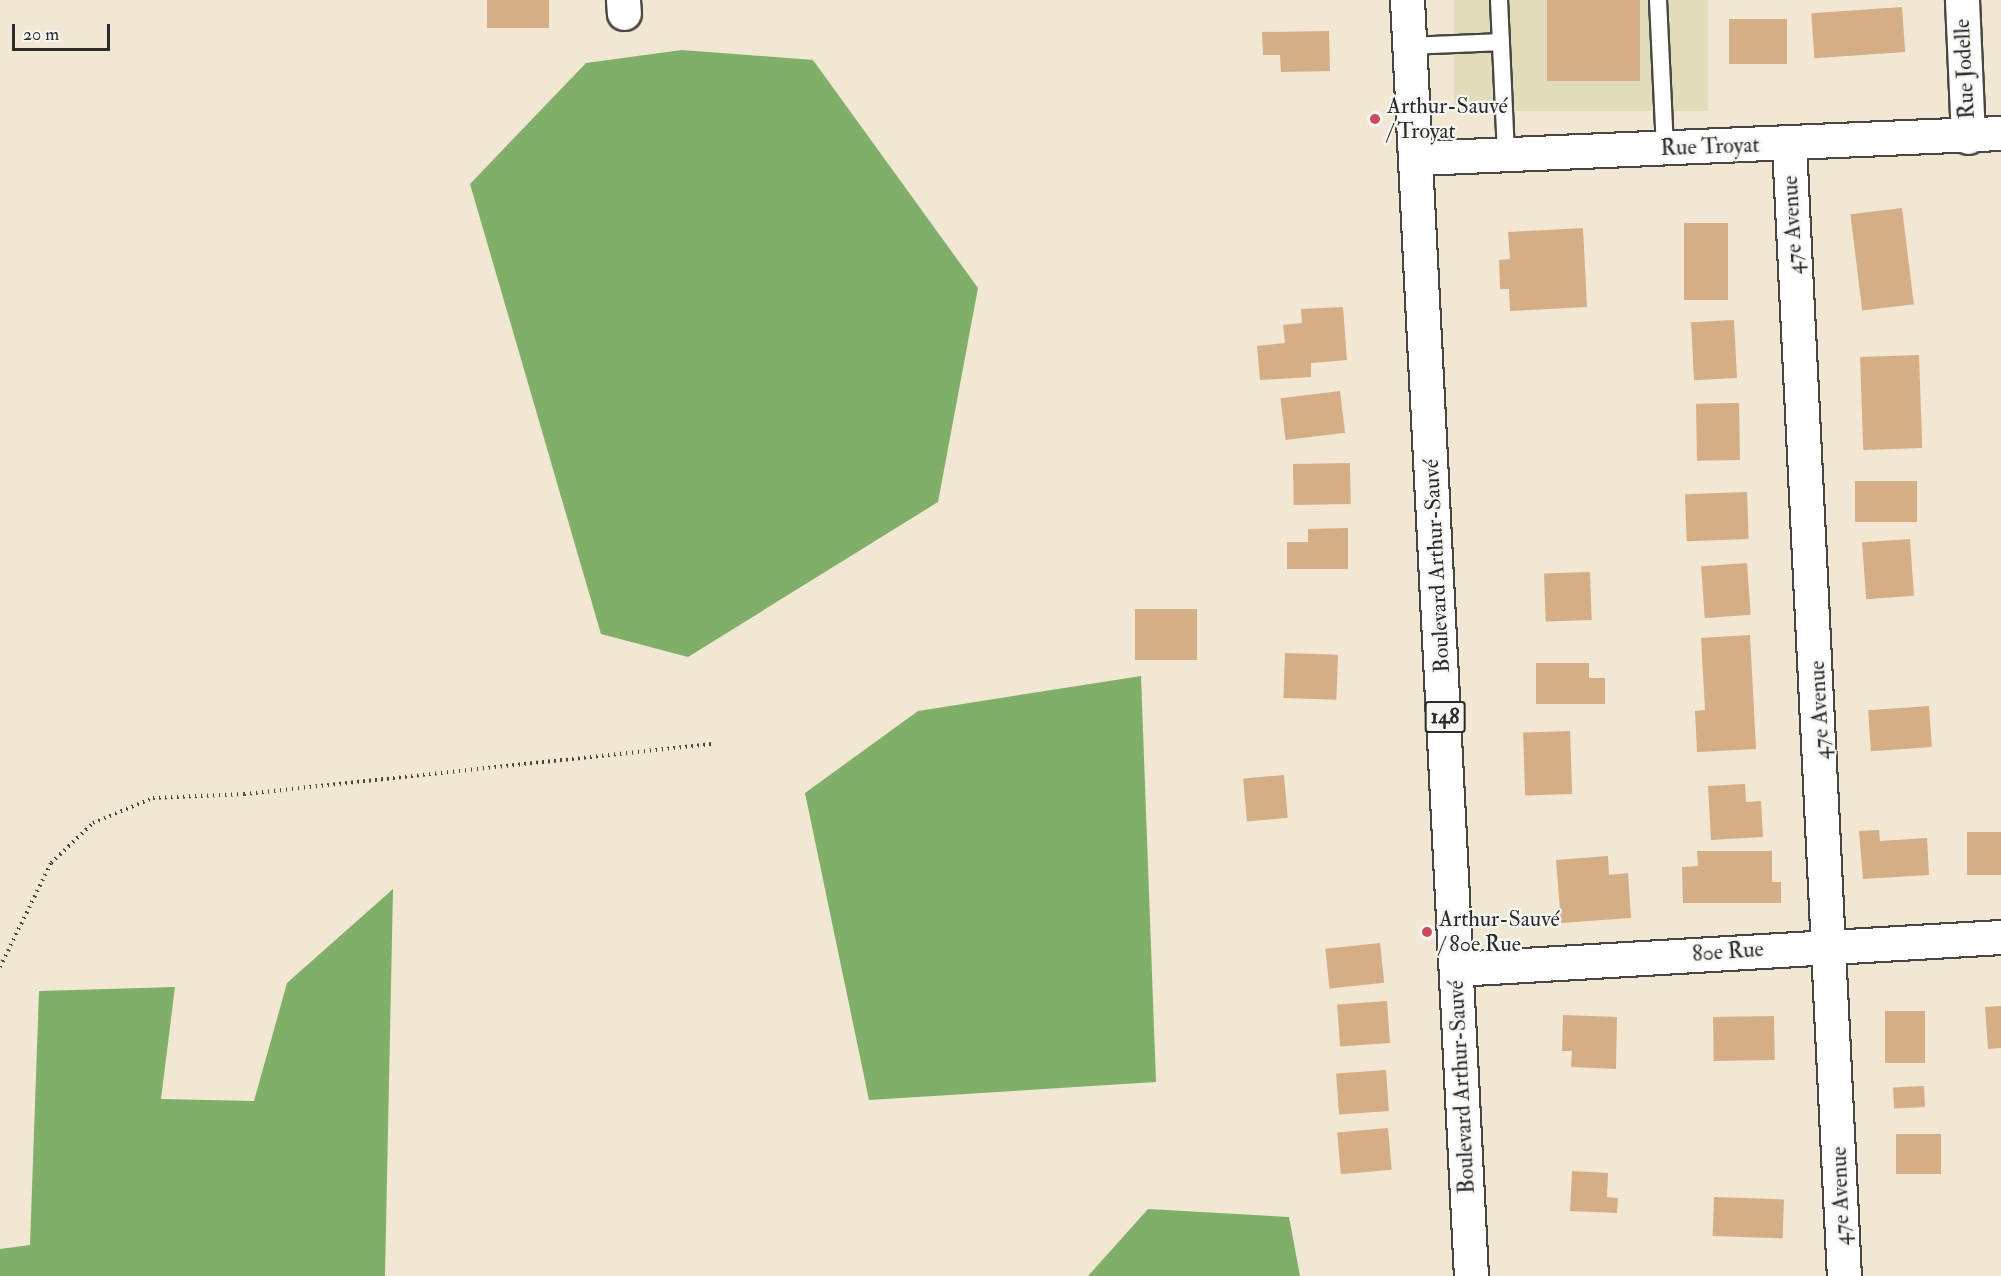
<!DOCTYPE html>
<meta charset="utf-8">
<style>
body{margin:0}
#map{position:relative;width:2001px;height:1276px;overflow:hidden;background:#f2e7d2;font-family:"IM FELL Double Pica",serif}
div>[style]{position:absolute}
.built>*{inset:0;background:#e1dcba;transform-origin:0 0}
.forest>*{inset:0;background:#80af68}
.building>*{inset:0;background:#d5ae86;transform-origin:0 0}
.path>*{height:4px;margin-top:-2px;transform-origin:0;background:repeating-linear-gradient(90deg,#494744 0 1.5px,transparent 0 6px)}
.roads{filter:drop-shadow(2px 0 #494744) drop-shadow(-2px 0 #494744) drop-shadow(0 2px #494744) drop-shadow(0 -2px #494744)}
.lane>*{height:16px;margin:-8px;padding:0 8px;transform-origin:8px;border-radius:8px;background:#fff}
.street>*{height:33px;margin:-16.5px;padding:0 16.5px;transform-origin:16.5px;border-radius:16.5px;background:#fff}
.primary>*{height:33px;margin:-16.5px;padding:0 16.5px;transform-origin:16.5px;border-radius:16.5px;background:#fff}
.dots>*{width:16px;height:16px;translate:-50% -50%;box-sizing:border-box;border:3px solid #f6f6f2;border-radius:50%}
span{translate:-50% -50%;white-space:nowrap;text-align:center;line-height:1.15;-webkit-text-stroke:4.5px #f6f6f2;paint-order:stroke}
.shield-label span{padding:2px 4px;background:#f6f6f2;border:2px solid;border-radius:4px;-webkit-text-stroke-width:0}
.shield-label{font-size:21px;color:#2b2b2b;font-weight:700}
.street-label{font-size:22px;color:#2b2b2b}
.poi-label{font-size:22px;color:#2b2b2b}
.left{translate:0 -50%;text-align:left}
.scale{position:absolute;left:12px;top:24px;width:98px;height:27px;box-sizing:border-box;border:3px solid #2b2b2b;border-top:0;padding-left:8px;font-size:18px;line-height:21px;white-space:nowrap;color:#2b2b2b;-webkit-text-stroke:4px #f6f6f2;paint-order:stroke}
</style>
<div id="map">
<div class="built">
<i style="left:1454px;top:0;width:254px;height:111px"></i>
</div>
<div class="forest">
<i style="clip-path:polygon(682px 50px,813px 60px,978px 288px,938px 502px,688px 657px,601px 634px,470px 184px,586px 63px)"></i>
<i style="clip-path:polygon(1141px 676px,1156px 1082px,869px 1100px,805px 793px,918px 711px)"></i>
<i style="clip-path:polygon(393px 889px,385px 1276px,0 1276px,0 1249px,30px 1245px,39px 991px,175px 987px,161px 1099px,254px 1101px,287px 983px)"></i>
<i style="clip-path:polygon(1148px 1209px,1289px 1217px,1300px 1276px,1088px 1276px)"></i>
</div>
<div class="building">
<i style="left:487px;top:0;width:62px;height:28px"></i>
<i style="left:1547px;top:0;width:93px;height:81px"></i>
<i style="left:1902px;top:7px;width:45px;height:91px;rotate:86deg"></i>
<i style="left:1787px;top:19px;width:45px;height:58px;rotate:90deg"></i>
<i style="clip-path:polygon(1329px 31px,1330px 71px,1281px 72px,1280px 55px,1263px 55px,1262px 32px)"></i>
<i style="left:1902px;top:208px;width:97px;height:52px;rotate:83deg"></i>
<i style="left:1684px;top:223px;width:44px;height:77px"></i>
<i style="clip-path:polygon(1583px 228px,1587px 307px,1510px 311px,1509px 289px,1500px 289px,1499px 260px,1510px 259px,1508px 232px)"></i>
<i style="clip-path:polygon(1343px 307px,1347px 360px,1311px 363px,1311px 377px,1260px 380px,1257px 346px,1285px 343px,1283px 325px,1302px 323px,1301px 309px)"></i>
<i style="left:1734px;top:320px;width:58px;height:43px;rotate:87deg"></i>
<i style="left:1919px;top:355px;width:93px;height:59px;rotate:88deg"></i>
<i style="left:1340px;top:391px;width:42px;height:60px;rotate:83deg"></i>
<i style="left:1739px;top:403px;width:57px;height:43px;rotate:89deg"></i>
<i style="left:1350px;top:463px;width:41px;height:57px;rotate:89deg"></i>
<i style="left:1917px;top:481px;width:41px;height:62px;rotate:90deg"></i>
<i style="left:1747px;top:492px;width:47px;height:62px;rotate:88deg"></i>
<i style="clip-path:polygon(1348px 528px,1348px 569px,1287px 569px,1287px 542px,1308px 542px,1308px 529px)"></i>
<i style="left:1910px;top:539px;width:57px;height:48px;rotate:86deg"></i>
<i style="left:1747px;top:563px;width:52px;height:46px;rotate:86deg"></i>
<i style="left:1590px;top:572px;width:48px;height:46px;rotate:88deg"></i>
<i style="left:1135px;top:609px;width:62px;height:51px"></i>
<i style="clip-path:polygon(1750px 635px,1756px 749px,1697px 752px,1695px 711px,1705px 710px,1701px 638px)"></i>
<i style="left:1285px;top:653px;width:53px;height:45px;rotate:2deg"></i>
<i style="clip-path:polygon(1536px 663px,1589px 663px,1589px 678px,1605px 678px,1605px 704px,1536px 704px)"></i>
<i style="left:1929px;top:706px;width:41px;height:61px;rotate:86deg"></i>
<i style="left:1570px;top:731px;width:63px;height:47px;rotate:88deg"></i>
<i style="left:1284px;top:775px;width:43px;height:41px;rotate:85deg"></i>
<i style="clip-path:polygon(1745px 784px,1746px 802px,1761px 801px,1763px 837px,1711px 840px,1708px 786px)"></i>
<i style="clip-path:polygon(1879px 830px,1880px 841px,1927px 838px,1929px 875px,1863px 879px,1859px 831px)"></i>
<i style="left:1967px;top:832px;width:34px;height:43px"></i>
<i style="clip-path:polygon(1697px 851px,1772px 851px,1772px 882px,1781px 882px,1781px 903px,1683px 903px,1682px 867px,1698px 866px)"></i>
<i style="clip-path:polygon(1608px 856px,1609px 875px,1628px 873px,1631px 918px,1561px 923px,1556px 860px)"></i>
<i style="left:1380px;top:943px;width:40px;height:55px;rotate:84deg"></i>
<i style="left:1387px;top:1001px;width:42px;height:50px;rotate:86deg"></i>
<i style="clip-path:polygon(2001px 1006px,2001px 1048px,1988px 1049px,1985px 1007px)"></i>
<i style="left:1885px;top:1011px;width:40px;height:52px"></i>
<i style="clip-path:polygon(1563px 1015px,1617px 1017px,1616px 1069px,1571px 1067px,1572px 1051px,1562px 1051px)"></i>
<i style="left:1774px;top:1016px;width:44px;height:61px;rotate:89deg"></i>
<i style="left:1386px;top:1070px;width:41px;height:50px;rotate:86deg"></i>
<i style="left:1924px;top:1086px;width:21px;height:31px;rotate:87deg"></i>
<i style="left:1388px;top:1128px;width:42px;height:51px;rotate:85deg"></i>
<i style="left:1896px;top:1134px;width:45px;height:40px"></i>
<i style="clip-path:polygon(1572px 1171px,1608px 1173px,1607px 1197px,1618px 1198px,1617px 1213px,1570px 1211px)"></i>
<i style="left:1714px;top:1197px;width:70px;height:39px;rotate:2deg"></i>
</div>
<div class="path">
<i style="left:0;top:967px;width:116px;rotate:-63.9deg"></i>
<i style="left:51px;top:863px;width:58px;rotate:-43.6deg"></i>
<i style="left:93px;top:823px;width:65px;rotate:-22.6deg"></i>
<i style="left:153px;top:798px;width:91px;rotate:-2.5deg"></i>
<i style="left:244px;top:794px;width:473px;rotate:-6.1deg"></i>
</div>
<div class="roads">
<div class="lane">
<i style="left:1499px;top:0;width:154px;rotate:87.4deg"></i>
<i style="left:1658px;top:0;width:149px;rotate:87.3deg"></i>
<i style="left:1410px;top:46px;width:91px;rotate:-2.5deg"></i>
</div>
<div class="street">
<i style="left:623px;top:0;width:13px;rotate:86deg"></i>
<i style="left:1962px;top:0;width:137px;rotate:87.5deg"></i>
<i style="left:1789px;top:145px;width:1132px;rotate:87.22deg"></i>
<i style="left:1418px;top:158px;width:584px;rotate:-2.46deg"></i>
<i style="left:1456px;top:969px;width:546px;rotate:-3.36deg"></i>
</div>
<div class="primary">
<i style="left:1407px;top:0;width:1278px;rotate:87.13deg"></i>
</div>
</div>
<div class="dots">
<i style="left:1375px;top:119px;background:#d1495b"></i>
<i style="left:1427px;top:932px;background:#d1495b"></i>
</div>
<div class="shield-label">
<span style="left:1445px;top:717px">148</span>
</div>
<div class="street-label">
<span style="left:1965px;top:69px;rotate:-93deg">Rue Jodelle</span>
<span style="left:1710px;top:147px;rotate:-2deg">Rue Troyat</span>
<span style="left:1793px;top:225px;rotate:-93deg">47e Avenue</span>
<span style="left:1437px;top:566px;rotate:-93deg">Boulevard Arthur-Sauvé</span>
<span style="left:1820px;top:710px;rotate:-93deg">47e Avenue</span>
<span style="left:1728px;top:952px;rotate:-4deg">80e Rue</span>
<span style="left:1462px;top:1087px;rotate:-93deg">Boulevard Arthur-Sauvé</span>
<span style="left:1841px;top:1196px;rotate:-92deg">47e Avenue</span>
</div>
<div class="poi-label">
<span class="left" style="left:1387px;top:119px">Arthur-Sauvé<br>/ Troyat</span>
<span class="left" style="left:1439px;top:932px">Arthur-Sauvé<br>/ 80e Rue</span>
</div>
<div class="scale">20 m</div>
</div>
